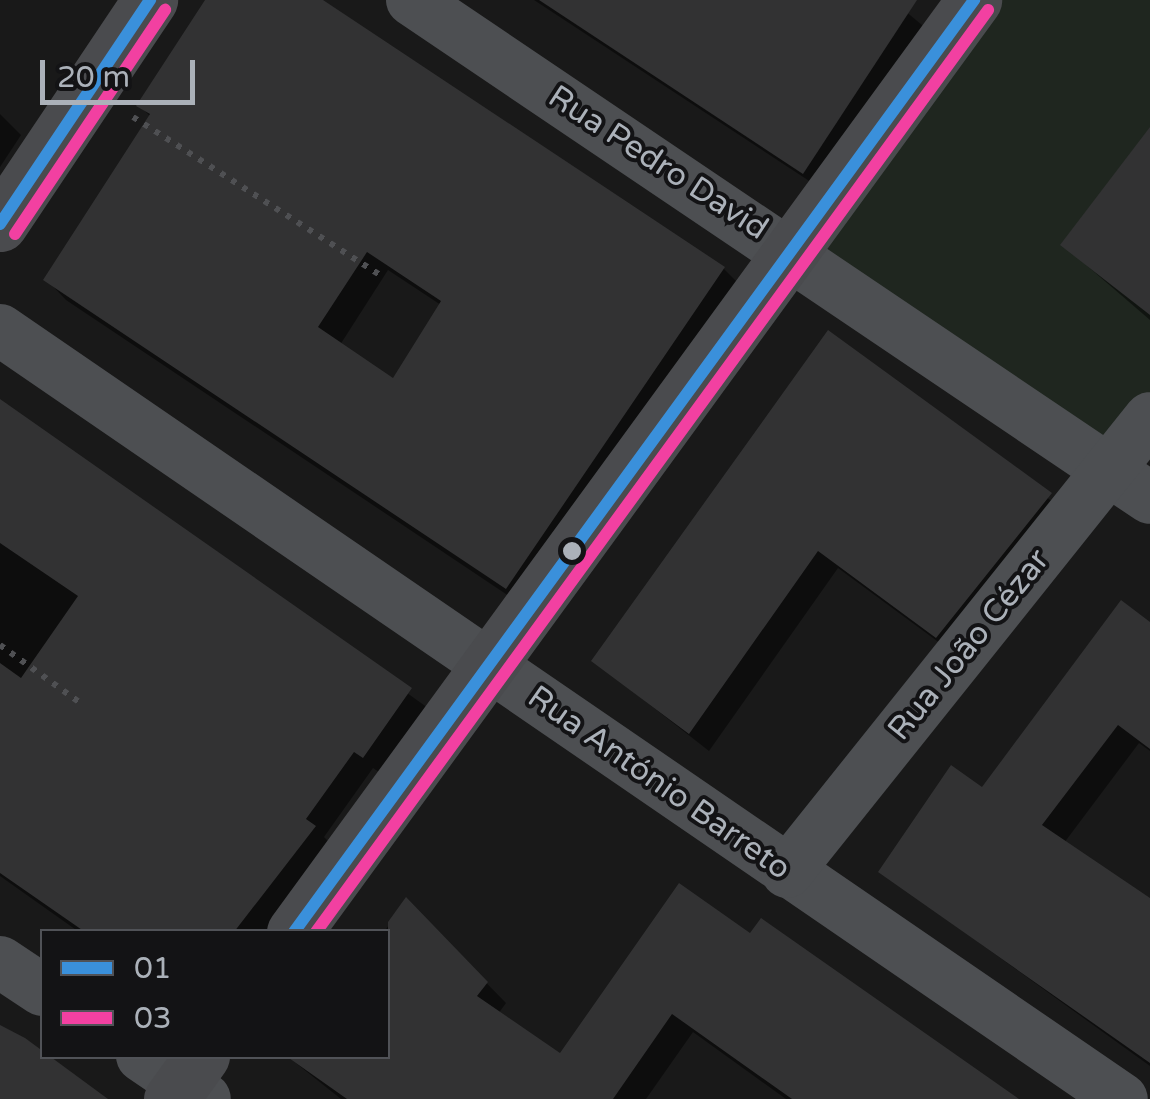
<!DOCTYPE html>
<meta charset="utf-8">
<style>
body{margin:0}
#map{position:relative;width:1150px;height:1099px;overflow:hidden;background:#191919;font-family:"Varela Round",sans-serif}
div>[style]{position:absolute}
.green>*{inset:0;background:#1f261f}
.shadow>*{inset:0;background:#0007}
.building>*{inset:0;background:#323233}
.path>*{height:6px;margin-top:-3px;transform-origin:0;background:repeating-linear-gradient(90deg,#4f5053 0 5px,transparent 0 13px)}
.street>*{height:52px;margin:-26px;padding:0 26px;transform-origin:26px;border-radius:26px;background:#4d4f52}
.primary>*{height:55px;margin:-27.5px;padding:0 27.5px;transform-origin:27.5px;border-radius:27.5px;background:#4a4b4e}
.bus-1>*{height:12px;margin:-6px;padding:0 6px;transform-origin:6px;border-radius:6px;background:#3a90db}
.bus-2>*{height:12px;margin:-6px;padding:0 6px;transform-origin:6px;border-radius:6px;background:#f240a1}
.dots>*{width:28px;height:28px;translate:-50% -50%;box-sizing:border-box;border:5px solid #131315;border-radius:50%}
span{translate:-50% -50%;white-space:nowrap;text-align:center;line-height:1.15;-webkit-text-stroke:8px #131315;paint-order:stroke}
.street-label{font-size:32px;color:#abb1b9}
.legend{position:absolute;left:40px;top:929px;width:350px;height:130px;box-sizing:border-box;background:#131315;border:2px solid #505257;margin:0;padding:12px 18px;list-style:none;font-size:30px;color:#abb1b9}
.legend li{display:flex;align-items:center;gap:20px;height:50px}
.legend b{width:50px;border:2px solid #505257}
.scale{position:absolute;left:40px;top:60px;width:155px;height:45px;box-sizing:border-box;border:5px solid #abb1b9;border-top:0;padding-left:12px;font-size:30px;line-height:35px;white-space:nowrap;color:#abb1b9;-webkit-text-stroke:8px #131315;paint-order:stroke}
</style>
<div id="map">
<div class="green">
<i style="clip-path:polygon(992px 0,1150px 0,1150px 420px,1124px 452px,811px 253px)"></i>
</div>
<div class="shadow">
<i style="clip-path:polygon(evenodd,208px 0,318px 0,723px 268px,744px 289px,527px 608px,66px 300px,46px 279px,151px 117px,140px 106px,208px 0,388px 270px,441px 305px,394px 381px,340px 345px,388px 270px)"></i>
<i style="clip-path:polygon(534px 0,892px 0,928px 30px,823px 190px)"></i>
<i style="clip-path:polygon(0 114px,21px 135px,0 167px)"></i>
<i style="clip-path:polygon(1150px 160px,1150px 320px,1063px 245px)"></i>
<i style="clip-path:polygon(828px 334px,1069px 514px,956px 655px,838px 568px,709px 751px,594px 661px)"></i>
<i style="clip-path:polygon(0 402px,428px 708px,382px 774px,373px 768px,324px 837px,333px 846px,267px 932px,79px 932px,0 876px)"></i>
<i style="clip-path:polygon(1150px 626px,1150px 751px,1139px 743px,1064px 843px,1150px 901px,1150px 1066px,881px 872px,983px 790px)"></i>
<i style="clip-path:polygon(406px 901px,506px 1003px,498px 1014px,561px 1056px,751px 937px,1015px 1099px,786px 1099px,693px 1032px,646px 1099px,341px 1099px,287px 1056px,388px 1056px,384px 932px)"></i>
</div>
<div class="building">
<i style="clip-path:polygon(evenodd,205px 0,323px 0,725px 267px,506px 589px,43px 280px,150px 114px,136px 106px,205px 0,367px 252px,441px 301px,393px 378px,318px 327px,367px 252px)"></i>
<i style="clip-path:polygon(539px 0,917px 0,803px 174px)"></i>
<i style="clip-path:polygon(1150px 127px,1150px 315px,1060px 245px)"></i>
<i style="clip-path:polygon(828px 330px,1052px 493px,936px 638px,818px 551px,689px 734px,591px 661px)"></i>
<i style="clip-path:polygon(0 399px,412px 688px,363px 758px,354px 752px,306px 819px,316px 826px,234px 932px,85px 932px,0 873px,0 663px,21px 678px,78px 596px,0 543px)"></i>
<i style="clip-path:polygon(1121px 600px,1150px 622px,1150px 749px,1118px 725px,1042px 825px,1150px 898px,1150px 1063px,878px 872px,951px 765px,982px 787px)"></i>
<i style="clip-path:polygon(679px 883px,750px 933px,761px 918px,1019px 1099px,792px 1099px,672px 1014px,613px 1099px,347px 1099px,286px 1056px,388px 1056px,388px 922px,406px 897px,488px 982px,477px 996px,560px 1053px)"></i>
<i style="clip-path:polygon(0 1025px,25px 1038px,108px 1099px,0 1099px)"></i>
</div>
<div class="path">
<i style="left:133px;top:117px;width:293px;rotate:32.6deg"></i>
<i style="left:0;top:645px;width:97px;rotate:35.8deg"></i>
</div>
<div class="street">
<i style="left:412px;top:0;width:890px;rotate:34.01deg"></i>
<i style="left:0;top:330px;width:1360px;rotate:34.43deg"></i>
<i style="left:787px;top:872px;width:581px;rotate:-51.36deg"></i>
<i style="left:0;top:962px;width:50px;rotate:33.7deg"></i>
<i style="left:142px;top:1056px;width:76px;rotate:34.3deg"></i>
</div>
<div class="primary">
<i style="left:0;top:224px;width:270px;rotate:-56.2deg"></i>
<i style="left:294px;top:932px;width:1154px;rotate:-53.88deg"></i>
<i style="left:171px;top:1099px;width:53px;rotate:-54.2deg"></i>
</div>
<div class="bus-1">
<i style="left:0;top:224px;width:270px;rotate:-56.2deg"></i>
<i style="left:294px;top:932px;width:1154px;rotate:-53.88deg"></i>
</div>
<div class="bus-2">
<i style="left:15px;top:234px;width:270px;rotate:-56.2deg"></i>
<i style="left:316px;top:932px;width:1141px;rotate:-53.91deg"></i>
</div>
<div class="dots">
<i style="left:572px;top:551px;background:#abb1b9"></i>
</div>
<div class="street-label">
<span style="left:658px;top:163px;rotate:33deg">Rua Pedro David</span>
<span style="left:969px;top:645px;rotate:-51deg">Rua João Cézar</span>
<span style="left:659px;top:783px;rotate:35deg">Rua António Barreto</span>
</div>
<ul class="legend">
<li><b style="height:12px;background:#3a90db"></b>01</li>
<li><b style="height:12px;background:#f240a1"></b>03</li>
</ul>
<div class="scale">20 m</div>
</div>
